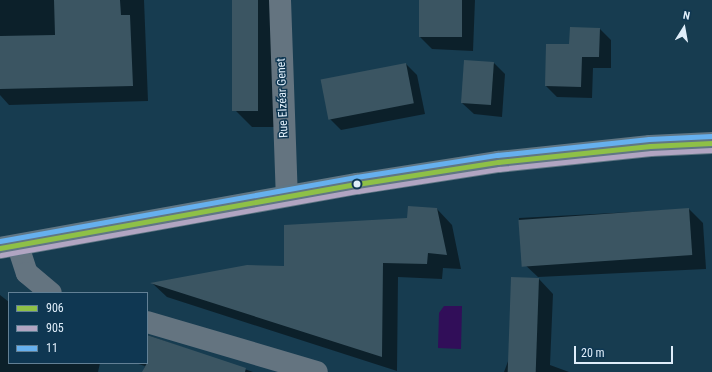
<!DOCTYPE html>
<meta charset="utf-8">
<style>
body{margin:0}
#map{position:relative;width:712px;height:372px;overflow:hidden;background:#173c50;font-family:"Roboto Condensed",sans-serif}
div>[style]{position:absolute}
.water>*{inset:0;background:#310e59}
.shadow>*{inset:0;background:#0007}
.building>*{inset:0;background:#3b5562;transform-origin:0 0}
.minor>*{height:22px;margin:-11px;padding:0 11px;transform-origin:11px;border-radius:11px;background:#647480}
.secondary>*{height:22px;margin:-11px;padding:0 11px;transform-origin:11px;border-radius:11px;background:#607684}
.bus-1>*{height:5px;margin:-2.5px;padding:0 2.5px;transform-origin:2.5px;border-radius:2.5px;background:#8ec047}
.bus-2>*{height:5px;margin:-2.5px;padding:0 2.5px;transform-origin:2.5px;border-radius:2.5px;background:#b1a5c2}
.bus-3>*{height:5px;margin:-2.5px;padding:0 2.5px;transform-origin:2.5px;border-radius:2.5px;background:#66b0ee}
.dots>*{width:11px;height:11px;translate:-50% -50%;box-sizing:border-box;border:2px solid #0f3752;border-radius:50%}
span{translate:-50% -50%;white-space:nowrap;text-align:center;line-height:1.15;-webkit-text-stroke:3px #0f3752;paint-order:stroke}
.street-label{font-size:12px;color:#dfedf9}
.legend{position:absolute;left:8px;top:292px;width:140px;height:72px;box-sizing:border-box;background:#0f3752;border:1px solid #628095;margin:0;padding:5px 7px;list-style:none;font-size:12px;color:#dfedf9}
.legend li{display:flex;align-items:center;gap:8px;height:20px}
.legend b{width:20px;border:1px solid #628095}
.north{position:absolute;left:664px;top:8px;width:40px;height:40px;-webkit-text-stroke:3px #0f3752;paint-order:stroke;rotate:11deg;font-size:11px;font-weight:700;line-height:16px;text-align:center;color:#dfedf9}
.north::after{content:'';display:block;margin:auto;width:14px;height:18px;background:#dfedf9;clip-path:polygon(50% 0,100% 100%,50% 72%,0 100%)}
.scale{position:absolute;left:574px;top:346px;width:99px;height:18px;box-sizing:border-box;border:2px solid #dfedf9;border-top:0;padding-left:5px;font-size:12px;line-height:14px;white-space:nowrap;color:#dfedf9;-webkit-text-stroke:3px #0f3752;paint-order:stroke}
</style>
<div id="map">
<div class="water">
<i style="clip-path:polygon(444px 306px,462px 306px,461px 349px,438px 348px,439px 313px)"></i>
</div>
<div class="shadow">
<i style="clip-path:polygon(0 0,144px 0,148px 101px,9px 105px,0 95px)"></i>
<i style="clip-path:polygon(233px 0,272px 0,276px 127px,252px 127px,236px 111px)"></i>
<i style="clip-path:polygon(420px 0,475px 0,473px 51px,432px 49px,419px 36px)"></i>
<i style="clip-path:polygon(600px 29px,611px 40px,611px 68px,593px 68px,592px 98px,557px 97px,546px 86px,547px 45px,570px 45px)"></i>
<i style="clip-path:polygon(494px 63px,505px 74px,502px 117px,474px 114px,462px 103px)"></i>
<i style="clip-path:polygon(406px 64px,417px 75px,425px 114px,341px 130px,330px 119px,322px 81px)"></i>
<i style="clip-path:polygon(437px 209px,452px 225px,461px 269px,443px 268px,442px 279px,398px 277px,397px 371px,167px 297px,152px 283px,285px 267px)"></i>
<i style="clip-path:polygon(689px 209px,703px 223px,706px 269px,538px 277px,523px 263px,519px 218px)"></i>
<i style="clip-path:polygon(539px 279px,553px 294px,550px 365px,569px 372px,504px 372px)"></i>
<i style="clip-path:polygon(0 295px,9px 302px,9px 363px,100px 363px,98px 372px,0 372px)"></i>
<i style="clip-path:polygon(147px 335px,253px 372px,143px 372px,145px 366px,135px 363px,147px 363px)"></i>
</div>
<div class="building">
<i style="clip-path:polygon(54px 0,120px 0,121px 15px,130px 15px,133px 86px,0 89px,0 36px,55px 35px)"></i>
<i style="left:232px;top:0;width:26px;height:111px"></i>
<i style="left:419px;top:0;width:43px;height:37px"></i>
<i style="clip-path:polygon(570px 27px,600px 28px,599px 57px,582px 57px,581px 87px,545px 86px,546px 44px,569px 44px)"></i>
<i style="left:464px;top:60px;width:30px;height:43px;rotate:4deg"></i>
<i style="left:406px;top:63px;width:41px;height:87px;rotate:79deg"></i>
<i style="clip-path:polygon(408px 206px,437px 208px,447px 255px,428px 253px,427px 264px,383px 263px,382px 357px,150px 283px,247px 265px,284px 266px,284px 225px,407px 218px)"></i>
<i style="left:689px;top:208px;width:47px;height:171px;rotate:86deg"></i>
<i style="left:511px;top:277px;width:28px;height:95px;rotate:2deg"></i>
<i style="clip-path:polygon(147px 335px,246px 368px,245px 372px,142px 372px,147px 363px)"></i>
</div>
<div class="minor">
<i style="left:280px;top:0;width:196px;rotate:88deg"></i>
<i style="left:18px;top:246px;width:28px;rotate:72deg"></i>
<i style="left:27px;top:273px;width:31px;rotate:40deg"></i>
<i style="left:147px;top:322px;width:177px;rotate:16.4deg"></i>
</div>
<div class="secondary">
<i style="left:0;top:248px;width:363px;rotate:-10.2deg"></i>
<i style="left:357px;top:184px;width:143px;rotate:-8.9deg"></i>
<i style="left:498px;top:162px;width:153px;rotate:-6deg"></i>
<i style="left:650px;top:146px;width:62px;rotate:-2.8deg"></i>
</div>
<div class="bus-1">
<i style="left:0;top:248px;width:363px;rotate:-10.2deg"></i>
<i style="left:357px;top:184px;width:143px;rotate:-8.9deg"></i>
<i style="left:498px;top:162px;width:153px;rotate:-6deg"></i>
<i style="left:650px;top:146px;width:62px;rotate:-2.8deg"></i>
</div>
<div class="bus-2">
<i style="left:1px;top:255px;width:363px;rotate:-10.2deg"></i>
<i style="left:358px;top:191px;width:143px;rotate:-8.9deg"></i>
<i style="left:499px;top:169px;width:153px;rotate:-6deg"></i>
<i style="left:651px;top:153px;width:61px;rotate:-2.8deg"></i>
</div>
<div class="bus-3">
<i style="left:0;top:241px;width:362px;rotate:-10.2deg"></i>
<i style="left:356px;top:177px;width:143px;rotate:-8.9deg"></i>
<i style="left:497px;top:155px;width:153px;rotate:-6deg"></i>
<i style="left:649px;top:139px;width:63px;rotate:-2.7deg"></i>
</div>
<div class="dots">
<i style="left:357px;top:184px;background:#dfedf9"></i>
</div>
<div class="street-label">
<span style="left:283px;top:98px;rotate:-92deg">Rue Elzéar Genet</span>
</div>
<ul class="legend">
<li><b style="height:5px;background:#8ec047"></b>906</li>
<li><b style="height:5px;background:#b1a5c2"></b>905</li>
<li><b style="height:5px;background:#66b0ee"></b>11</li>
</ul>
<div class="north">N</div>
<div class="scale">20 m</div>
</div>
